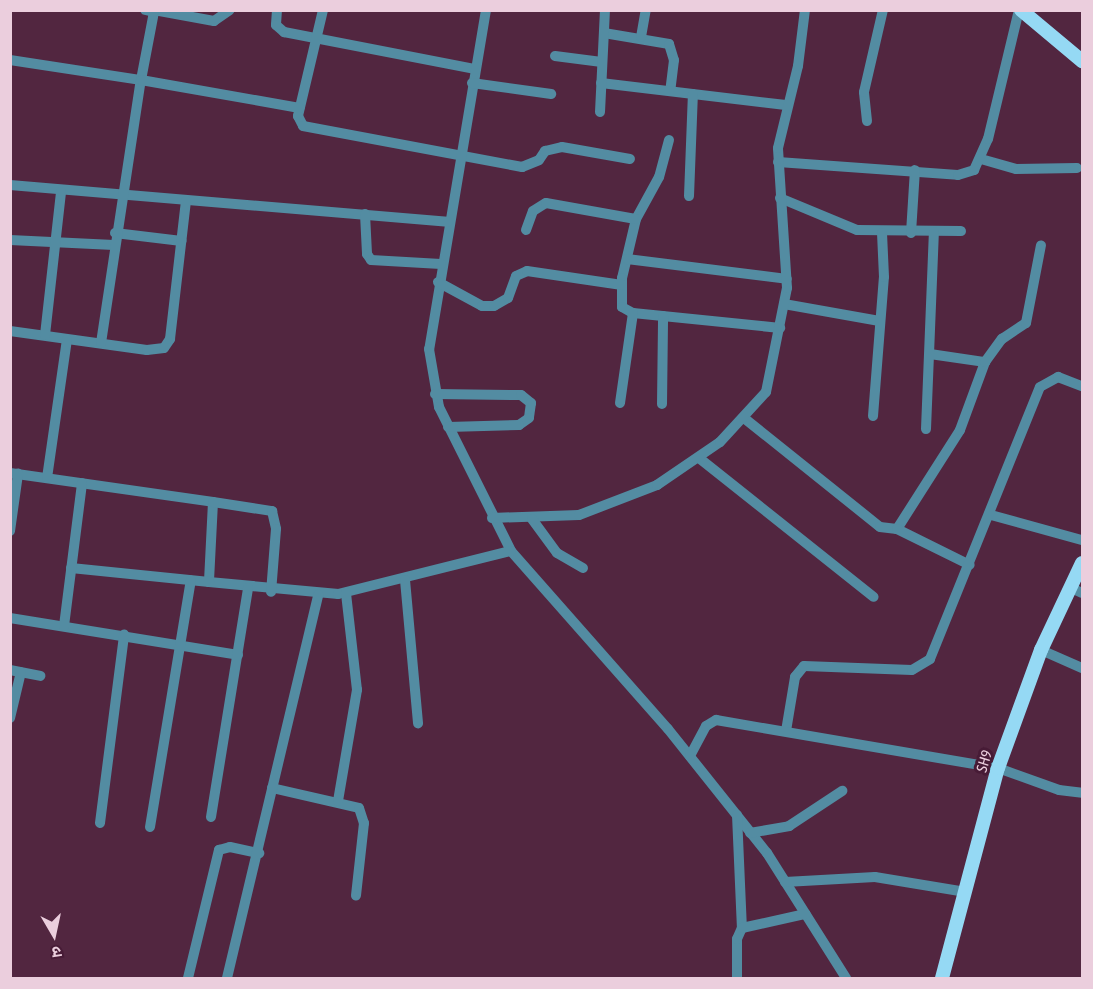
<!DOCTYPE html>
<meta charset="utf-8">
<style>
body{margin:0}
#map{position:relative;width:1093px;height:989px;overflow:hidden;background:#522640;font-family:"Asap Condensed","Noto Sans Devanagari",sans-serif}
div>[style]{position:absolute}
.minor>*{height:10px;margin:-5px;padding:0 5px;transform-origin:5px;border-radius:5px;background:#538ca2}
.major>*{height:14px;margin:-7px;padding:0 7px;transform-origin:7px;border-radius:7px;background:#95d9f4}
span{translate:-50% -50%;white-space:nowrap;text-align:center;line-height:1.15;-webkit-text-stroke:6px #471b36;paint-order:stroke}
.street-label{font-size:15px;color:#ebcedd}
.frame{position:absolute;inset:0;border:12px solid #ebcedd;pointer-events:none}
.north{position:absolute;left:24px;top:905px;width:60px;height:60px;-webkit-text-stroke:4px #471b36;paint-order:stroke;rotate:171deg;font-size:16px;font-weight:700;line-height:24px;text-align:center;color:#ebcedd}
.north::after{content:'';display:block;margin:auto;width:21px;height:27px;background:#ebcedd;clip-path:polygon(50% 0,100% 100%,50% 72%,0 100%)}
</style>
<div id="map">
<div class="minor">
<i style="left:154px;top:10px;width:61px;rotate:10.4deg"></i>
<i style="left:214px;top:21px;width:19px;rotate:-35deg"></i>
<i style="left:277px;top:10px;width:15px;rotate:94deg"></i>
<i style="left:276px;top:25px;width:11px;rotate:41deg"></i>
<i style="left:284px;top:32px;width:195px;rotate:11deg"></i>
<i style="left:323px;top:10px;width:109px;rotate:103.3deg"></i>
<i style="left:298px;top:116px;width:11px;rotate:63deg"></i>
<i style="left:303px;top:126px;width:223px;rotate:10.6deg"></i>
<i style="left:522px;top:167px;width:18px;rotate:-22deg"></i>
<i style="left:539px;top:160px;width:11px;rotate:-56deg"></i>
<i style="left:545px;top:151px;width:17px;rotate:-13deg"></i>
<i style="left:562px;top:147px;width:69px;rotate:10deg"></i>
<i style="left:486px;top:10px;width:344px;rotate:99.5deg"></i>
<i style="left:429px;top:349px;width:59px;rotate:80.2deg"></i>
<i style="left:439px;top:407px;width:161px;rotate:63.4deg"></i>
<i style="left:511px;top:551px;width:237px;rotate:48.6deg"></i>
<i style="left:668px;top:729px;width:159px;rotate:51.4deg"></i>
<i style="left:767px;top:853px;width:148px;rotate:57.7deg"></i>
<i style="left:604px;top:33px;width:66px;rotate:9.6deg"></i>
<i style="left:669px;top:44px;width:17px;rotate:73deg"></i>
<i style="left:674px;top:60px;width:31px;rotate:97deg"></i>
<i style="left:641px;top:37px;width:27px;rotate:-80deg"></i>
<i style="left:555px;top:56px;width:47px;rotate:7.3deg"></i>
<i style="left:10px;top:60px;width:133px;rotate:8.7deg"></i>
<i style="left:141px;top:80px;width:69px;rotate:-79.2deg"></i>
<i style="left:154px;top:12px;width:9px;rotate:-167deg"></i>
<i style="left:472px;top:83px;width:80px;rotate:7.9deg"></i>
<i style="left:601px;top:83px;width:186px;rotate:6.8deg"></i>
<i style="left:600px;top:112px;width:102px;rotate:-87.2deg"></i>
<i style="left:867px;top:121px;width:29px;rotate:-96deg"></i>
<i style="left:864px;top:92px;width:84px;rotate:-77deg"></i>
<i style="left:669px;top:140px;width:38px;rotate:105deg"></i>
<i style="left:659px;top:177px;width:48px;rotate:118.7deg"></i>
<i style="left:636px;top:219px;width:61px;rotate:103.3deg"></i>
<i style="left:622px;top:278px;width:29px;rotate:90deg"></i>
<i style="left:622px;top:307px;width:13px;rotate:29deg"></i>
<i style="left:633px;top:313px;width:148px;rotate:5.8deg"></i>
<i style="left:981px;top:159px;width:36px;rotate:16deg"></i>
<i style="left:1016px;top:169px;width:61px;rotate:-0.9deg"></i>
<i style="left:778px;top:162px;width:180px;rotate:4.1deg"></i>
<i style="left:958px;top:175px;width:17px;rotate:-17deg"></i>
<i style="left:974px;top:170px;width:34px;rotate:-66deg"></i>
<i style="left:988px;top:139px;width:133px;rotate:-76.5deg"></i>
<i style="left:10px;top:185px;width:439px;rotate:4.8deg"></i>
<i style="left:689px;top:196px;width:102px;rotate:-87.8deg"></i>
<i style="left:780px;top:198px;width:83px;rotate:22.6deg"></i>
<i style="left:857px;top:230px;width:104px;rotate:0.6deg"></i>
<i style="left:365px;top:214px;width:40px;rotate:87.1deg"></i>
<i style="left:367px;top:254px;width:7px;rotate:56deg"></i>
<i style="left:371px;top:260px;width:70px;rotate:3.3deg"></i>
<i style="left:526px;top:230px;width:20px;rotate:-70deg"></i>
<i style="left:533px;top:211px;width:15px;rotate:-32deg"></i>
<i style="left:546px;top:203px;width:91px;rotate:10.1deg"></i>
<i style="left:115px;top:233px;width:67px;rotate:6.8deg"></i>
<i style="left:911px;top:233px;width:63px;rotate:-86.4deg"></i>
<i style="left:10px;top:240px;width:104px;rotate:2.8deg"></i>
<i style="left:627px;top:259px;width:161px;rotate:7.1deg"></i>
<i style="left:438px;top:282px;width:50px;rotate:28.6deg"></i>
<i style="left:482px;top:306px;width:12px"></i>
<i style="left:494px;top:306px;width:16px;rotate:-30deg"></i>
<i style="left:508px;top:298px;width:23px;rotate:-70deg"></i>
<i style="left:516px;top:276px;width:12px;rotate:-24deg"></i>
<i style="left:527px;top:271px;width:96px;rotate:8.4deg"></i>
<i style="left:784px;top:304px;width:97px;rotate:10.1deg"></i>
<i style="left:10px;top:331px;width:138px;rotate:7.9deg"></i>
<i style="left:147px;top:350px;width:17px;rotate:-7deg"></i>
<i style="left:164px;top:348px;width:11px;rotate:-56deg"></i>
<i style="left:170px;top:339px;width:139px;rotate:-83.4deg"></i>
<i style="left:45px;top:335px;width:144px;rotate:-83.6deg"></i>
<i style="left:101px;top:343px;width:266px;rotate:-81.4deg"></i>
<i style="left:141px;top:80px;width:161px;rotate:10deg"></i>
<i style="left:930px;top:354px;width:56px;rotate:8.3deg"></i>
<i style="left:435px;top:394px;width:86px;rotate:0.7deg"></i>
<i style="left:521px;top:395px;width:13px;rotate:39deg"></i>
<i style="left:531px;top:403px;width:15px;rotate:98deg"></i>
<i style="left:529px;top:418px;width:12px;rotate:145deg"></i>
<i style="left:519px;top:425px;width:71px;rotate:178.4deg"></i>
<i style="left:620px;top:403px;width:91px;rotate:-81.8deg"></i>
<i style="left:662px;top:404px;width:88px;rotate:-89.3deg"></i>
<i style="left:873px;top:416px;width:139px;rotate:-85.5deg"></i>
<i style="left:884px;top:277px;width:44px;rotate:-92.6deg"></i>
<i style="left:744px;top:418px;width:174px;rotate:38.7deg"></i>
<i style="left:880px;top:527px;width:17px;rotate:7deg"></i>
<i style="left:897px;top:529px;width:117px;rotate:-57.5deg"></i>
<i style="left:960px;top:430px;width:72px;rotate:-69.8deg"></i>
<i style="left:985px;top:362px;width:29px;rotate:-54deg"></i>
<i style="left:1002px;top:339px;width:29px;rotate:-34deg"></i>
<i style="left:1026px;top:323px;width:79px;rotate:-79.1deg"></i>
<i style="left:926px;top:429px;width:197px;rotate:-87.7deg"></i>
<i style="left:699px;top:458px;width:223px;rotate:38.5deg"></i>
<i style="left:10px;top:473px;width:205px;rotate:8.1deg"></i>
<i style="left:213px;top:502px;width:80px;rotate:92.9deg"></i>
<i style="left:209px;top:582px;width:130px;rotate:5.3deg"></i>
<i style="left:338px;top:594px;width:178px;rotate:-14deg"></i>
<i style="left:47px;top:478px;width:140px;rotate:-81.8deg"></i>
<i style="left:213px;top:502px;width:60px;rotate:8.7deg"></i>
<i style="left:272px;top:511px;width:18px;rotate:77deg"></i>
<i style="left:276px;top:529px;width:63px;rotate:94.5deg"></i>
<i style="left:991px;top:515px;width:94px;rotate:15.4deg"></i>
<i style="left:492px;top:518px;width:87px;rotate:-2deg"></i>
<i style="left:579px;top:515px;width:84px;rotate:-21deg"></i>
<i style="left:657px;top:485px;width:76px;rotate:-34.3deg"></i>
<i style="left:720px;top:442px;width:68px;rotate:-47.4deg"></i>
<i style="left:766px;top:392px;width:106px;rotate:-78.6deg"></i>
<i style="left:787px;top:288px;width:140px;rotate:-93.7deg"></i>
<i style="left:778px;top:148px;width:84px;rotate:-76.3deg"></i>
<i style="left:798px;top:66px;width:56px;rotate:-82.9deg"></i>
<i style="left:532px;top:519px;width:42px;rotate:53.7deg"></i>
<i style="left:557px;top:553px;width:30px;rotate:30deg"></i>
<i style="left:897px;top:529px;width:81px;rotate:26.3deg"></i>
<i style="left:10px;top:531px;width:58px;rotate:-82deg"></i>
<i style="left:71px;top:568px;width:139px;rotate:5.8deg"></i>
<i style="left:405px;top:580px;width:144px;rotate:84.8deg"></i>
<i style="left:1071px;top:588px;width:12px;rotate:24deg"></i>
<i style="left:10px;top:618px;width:231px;rotate:9.2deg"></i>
<i style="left:64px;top:626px;width:144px;rotate:-82.8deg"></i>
<i style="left:1041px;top:650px;width:45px;rotate:23.7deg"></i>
<i style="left:10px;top:670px;width:31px;rotate:11deg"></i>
<i style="left:10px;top:718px;width:47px;rotate:-76.6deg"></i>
<i style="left:786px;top:731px;width:55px;rotate:-80.5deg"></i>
<i style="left:795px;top:677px;width:14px;rotate:-51deg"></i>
<i style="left:804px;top:666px;width:108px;rotate:2.1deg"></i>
<i style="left:912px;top:670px;width:21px;rotate:-31deg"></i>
<i style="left:930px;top:659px;width:293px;rotate:-68deg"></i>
<i style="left:1040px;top:387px;width:21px;rotate:-29deg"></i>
<i style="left:1058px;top:377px;width:26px;rotate:21deg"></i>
<i style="left:690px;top:756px;width:34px;rotate:-62deg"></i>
<i style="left:706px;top:726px;width:12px;rotate:-31deg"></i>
<i style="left:716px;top:720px;width:286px;rotate:9.7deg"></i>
<i style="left:998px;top:768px;width:65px;rotate:19.8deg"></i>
<i style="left:1059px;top:790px;width:23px;rotate:7deg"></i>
<i style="left:272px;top:788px;width:89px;rotate:12.9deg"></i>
<i style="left:359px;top:808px;width:16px;rotate:72deg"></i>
<i style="left:364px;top:823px;width:73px;rotate:96.3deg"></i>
<i style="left:338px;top:801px;width:113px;rotate:-80.3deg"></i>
<i style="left:357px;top:690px;width:98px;rotate:-96.5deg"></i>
<i style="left:737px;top:815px;width:113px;rotate:87.5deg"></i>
<i style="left:211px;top:817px;width:232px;rotate:-80.8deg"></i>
<i style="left:100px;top:823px;width:190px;rotate:-82.7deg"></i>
<i style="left:150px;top:827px;width:250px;rotate:-80.6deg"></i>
<i style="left:750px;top:833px;width:40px;rotate:-10deg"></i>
<i style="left:789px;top:826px;width:64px;rotate:-33.4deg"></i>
<i style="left:785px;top:882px;width:90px;rotate:-3.2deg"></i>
<i style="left:875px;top:877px;width:92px;rotate:9.4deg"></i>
<i style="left:188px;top:978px;width:132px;rotate:-76.4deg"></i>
<i style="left:219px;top:850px;width:11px;rotate:-15deg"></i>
<i style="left:230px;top:847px;width:30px;rotate:12deg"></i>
<i style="left:227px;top:978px;width:394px;rotate:-76.6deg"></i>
<i style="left:737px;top:978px;width:39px;rotate:-90deg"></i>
<i style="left:737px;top:939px;width:12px;rotate:-66deg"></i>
<i style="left:742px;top:928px;width:65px;rotate:-12.5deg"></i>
</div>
<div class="major">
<i style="left:1021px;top:10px;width:80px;rotate:39.9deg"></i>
<i style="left:942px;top:978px;width:217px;rotate:-75.1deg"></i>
<i style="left:998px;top:768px;width:126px;rotate:-70deg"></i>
<i style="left:1041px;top:650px;width:96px;rotate:-64.8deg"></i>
</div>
<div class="street-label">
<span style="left:984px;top:761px;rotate:-73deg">SH9</span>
</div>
<div class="frame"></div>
<div class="north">उ</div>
</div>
